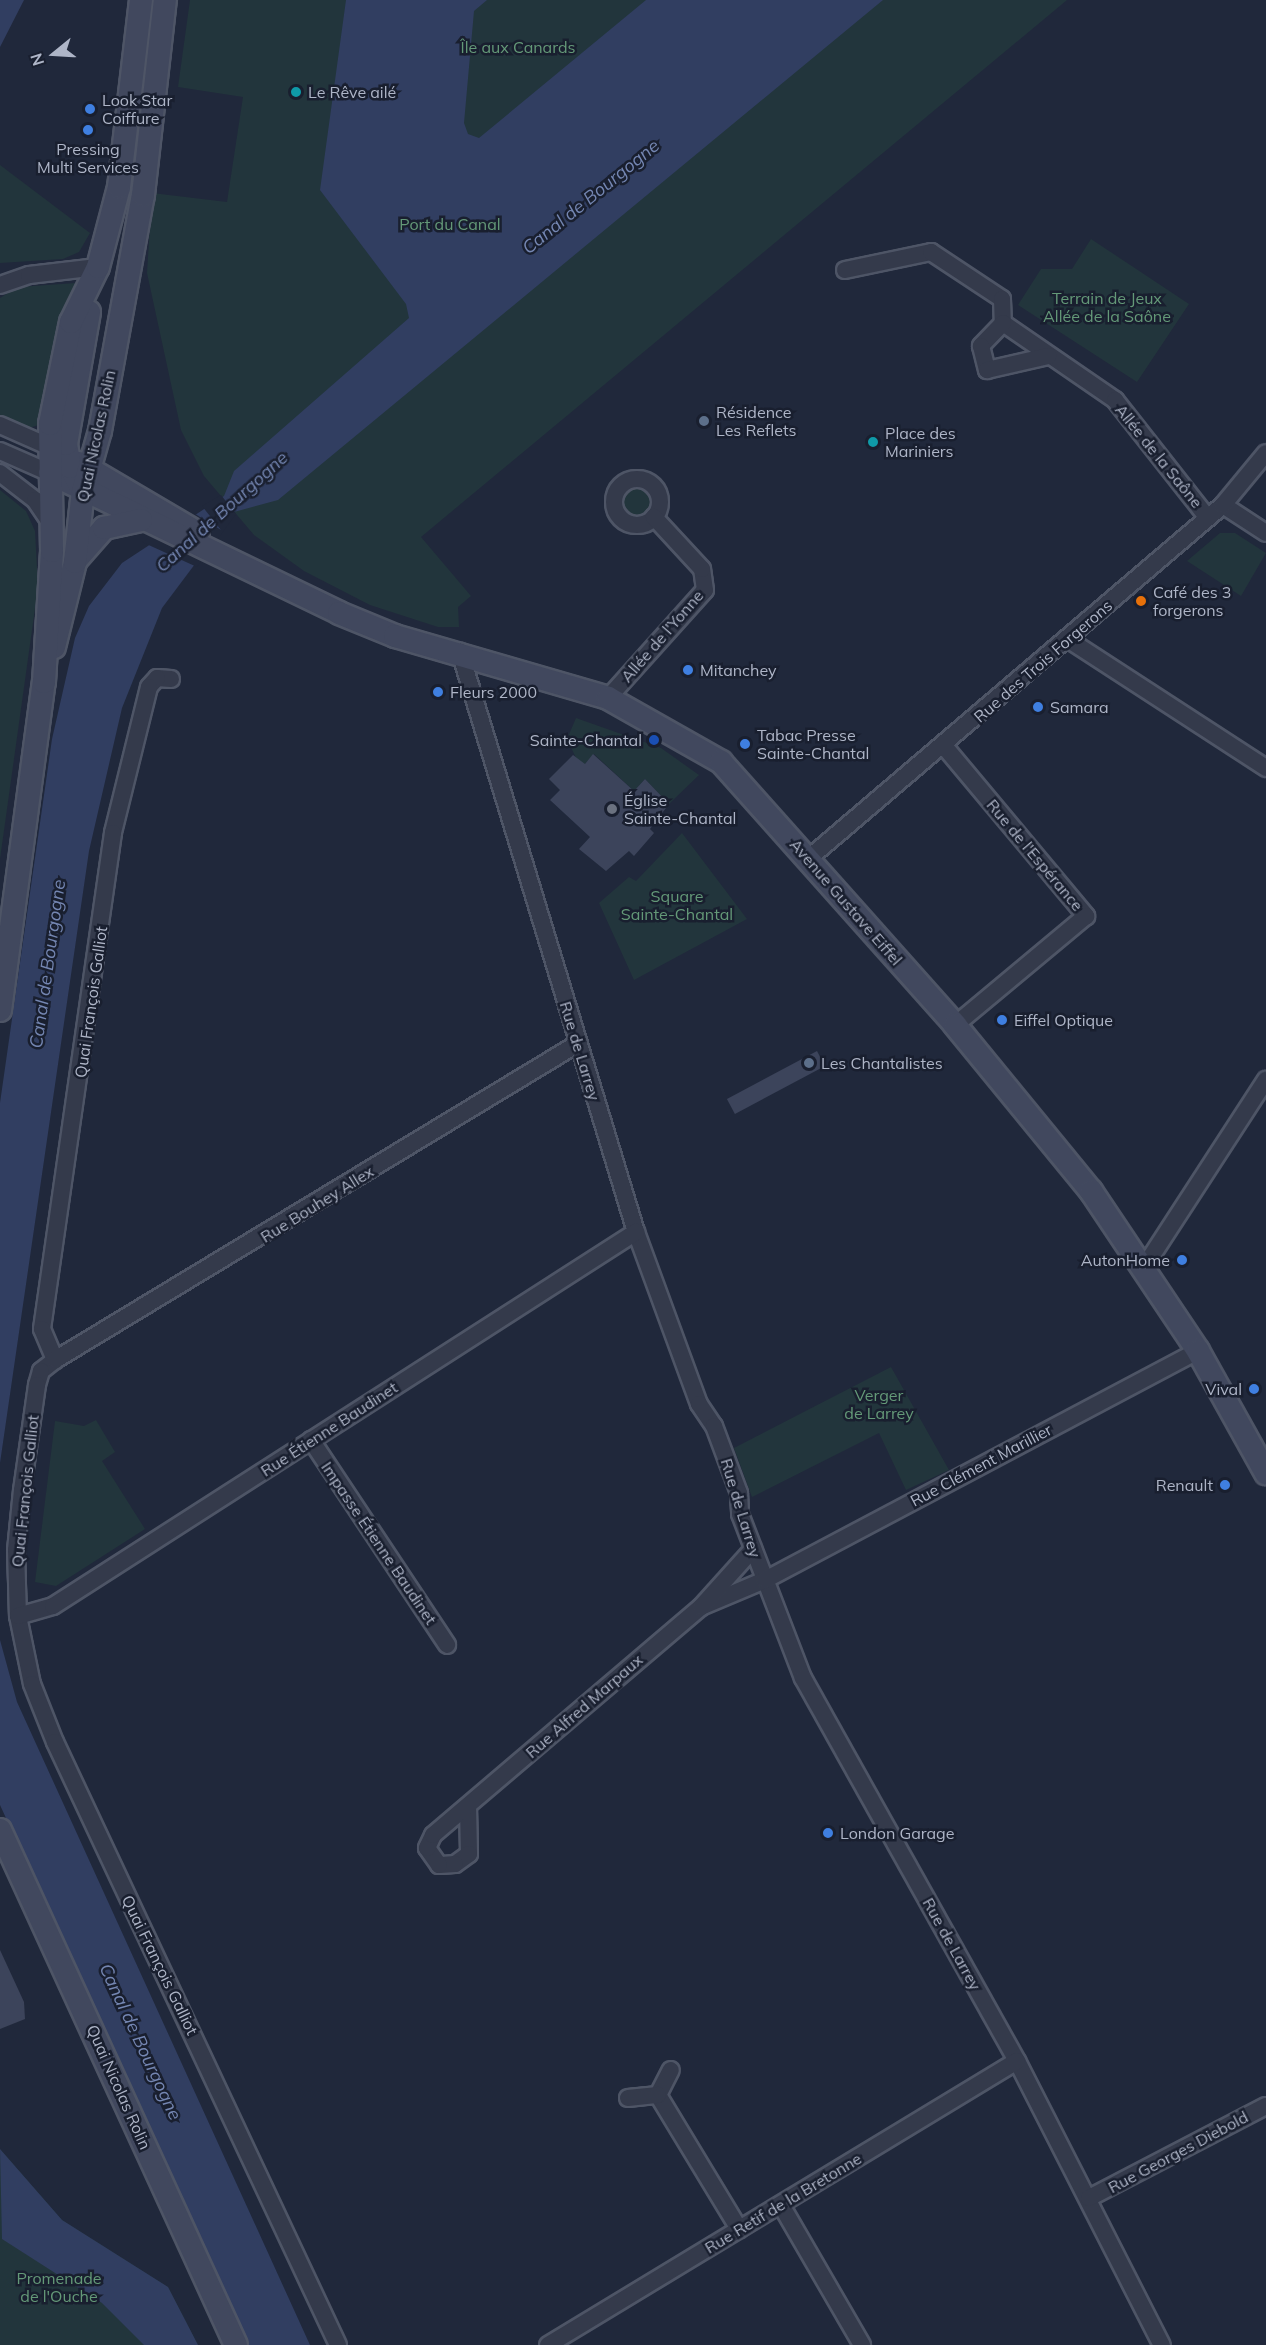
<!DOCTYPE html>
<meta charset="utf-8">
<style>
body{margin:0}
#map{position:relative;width:1266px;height:2345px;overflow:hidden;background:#20283b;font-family:Mulish,sans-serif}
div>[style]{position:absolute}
.green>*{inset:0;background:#22353c}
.round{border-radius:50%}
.water>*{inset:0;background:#313e61}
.pier>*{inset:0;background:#20283b}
.building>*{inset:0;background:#3c445b;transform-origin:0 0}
.roads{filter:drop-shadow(2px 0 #4e5566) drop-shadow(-2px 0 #4e5566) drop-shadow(0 2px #4e5566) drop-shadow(0 -2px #4e5566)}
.street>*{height:16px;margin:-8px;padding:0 8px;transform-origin:8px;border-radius:8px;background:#343a4b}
.street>.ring{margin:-8px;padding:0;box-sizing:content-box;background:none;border:16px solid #343a4b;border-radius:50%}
.secondary>*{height:22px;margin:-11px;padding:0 11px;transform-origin:11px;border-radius:11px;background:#41485e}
.dots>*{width:16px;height:16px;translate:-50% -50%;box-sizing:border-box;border:3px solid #191f2f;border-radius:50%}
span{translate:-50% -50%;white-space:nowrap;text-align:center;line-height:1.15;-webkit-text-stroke:5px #191f2f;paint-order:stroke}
.park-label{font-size:16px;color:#649978}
.poi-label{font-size:16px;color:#aeb5c7}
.left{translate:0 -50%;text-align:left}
.right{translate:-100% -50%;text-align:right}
.street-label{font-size:16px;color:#aeb5c7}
.water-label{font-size:18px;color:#7486b2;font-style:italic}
.north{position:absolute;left:24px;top:24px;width:60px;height:60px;-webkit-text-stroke:4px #191f2f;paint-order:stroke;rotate:252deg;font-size:16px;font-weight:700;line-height:24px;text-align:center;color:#aeb5c7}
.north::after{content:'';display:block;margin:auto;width:21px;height:27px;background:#aeb5c7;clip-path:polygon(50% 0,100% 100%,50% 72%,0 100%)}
</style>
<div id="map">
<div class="green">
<div style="clip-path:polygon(190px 0,1067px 0,421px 537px,471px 596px,458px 607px,459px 627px,438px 627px,370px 605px,304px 571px,254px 535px,204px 476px,181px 430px,147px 273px,152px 193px,227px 202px,243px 97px,178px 87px)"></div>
<div style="clip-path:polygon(0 165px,90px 233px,79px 252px,63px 259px,0 263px)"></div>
<div style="clip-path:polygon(1091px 239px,1189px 304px,1137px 382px,1018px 305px,1041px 269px,1072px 269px)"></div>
<div style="clip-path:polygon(76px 283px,42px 424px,29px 428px,0 417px,0 298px,18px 287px)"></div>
<div class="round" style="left:621px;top:486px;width:30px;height:30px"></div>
<div style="clip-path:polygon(0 490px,26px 511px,35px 531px,38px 587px,0 859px)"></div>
<div style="clip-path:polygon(1220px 533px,1235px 533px,1266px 553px,1241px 596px,1187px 561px)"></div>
<div style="clip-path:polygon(576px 718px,661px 748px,699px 775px,669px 804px,645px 779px,634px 791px,594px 754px,584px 765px,577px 760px,567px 739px)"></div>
<div style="clip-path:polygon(682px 833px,747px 919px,634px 980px,599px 903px,629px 877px,636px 881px)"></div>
<div style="clip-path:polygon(891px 1367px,949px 1470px,906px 1490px,879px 1433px,752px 1497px,734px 1448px)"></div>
<div style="clip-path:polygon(96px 1420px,115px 1452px,102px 1461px,145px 1529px,56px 1586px,35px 1582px,55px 1421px,84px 1426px)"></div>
<div style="clip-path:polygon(0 2149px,62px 2220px,168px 2287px,198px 2345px,0 2345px)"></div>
</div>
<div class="water">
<div style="clip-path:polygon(0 0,24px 0,0 47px)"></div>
<div style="clip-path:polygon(346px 0,487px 0,474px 11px,464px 123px,468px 134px,479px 138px,646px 0,883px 0,278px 500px,234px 512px,162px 608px,122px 708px,89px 851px,0 1463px,0 1103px,52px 739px,75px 638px,89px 606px,122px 563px,224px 496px,234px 471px,409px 318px,406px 304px,320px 190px)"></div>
<div style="clip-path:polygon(0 1640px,17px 1702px,310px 2345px,247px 2345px,0 1805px)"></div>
<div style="clip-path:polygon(0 2149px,62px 2220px,168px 2287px,198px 2345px,144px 2345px,102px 2303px,2px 2239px)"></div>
</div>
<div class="pier">
<div style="clip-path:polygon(221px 495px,236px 514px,197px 567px,142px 542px,192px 512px,221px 530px,202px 506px)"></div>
</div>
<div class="building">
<div style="clip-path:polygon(593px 754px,634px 791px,645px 779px,669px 804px,650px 829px,654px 833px,634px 856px,629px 851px,606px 871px,579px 849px,590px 837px,550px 800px,560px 790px,549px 779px,573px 755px,585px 764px)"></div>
<div style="left:817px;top:1051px;width:17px;height:102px;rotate:62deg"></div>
<div style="clip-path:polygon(0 1950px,24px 2002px,25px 2019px,0 2029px)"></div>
</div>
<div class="roads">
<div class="street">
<div style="left:845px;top:270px;width:88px;rotate:-11.8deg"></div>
<div style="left:931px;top:252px;width:85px;rotate:33.5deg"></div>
<div style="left:1002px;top:299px;width:24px;rotate:88deg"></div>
<div style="left:0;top:285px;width:31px;rotate:-19deg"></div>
<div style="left:29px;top:275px;width:69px;rotate:-6.6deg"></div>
<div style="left:1003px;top:323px;width:136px;rotate:34.5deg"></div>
<div style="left:1115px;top:400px;width:150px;rotate:51.8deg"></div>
<div style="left:1003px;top:323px;width:32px;rotate:134deg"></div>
<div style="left:981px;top:346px;width:25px;rotate:76deg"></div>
<div style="left:987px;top:370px;width:63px;rotate:-12.9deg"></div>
<div style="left:0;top:425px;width:55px;rotate:23.7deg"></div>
<div style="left:0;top:451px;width:55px;rotate:23.7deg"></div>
<div style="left:0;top:473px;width:44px;rotate:37.6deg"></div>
<div style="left:35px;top:500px;width:27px;rotate:56deg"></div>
<div class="ring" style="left:614px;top:479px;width:30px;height:30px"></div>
<div style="left:1223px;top:505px;width:51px;rotate:33.1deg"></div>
<div style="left:1069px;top:640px;width:235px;rotate:33deg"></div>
<div style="left:460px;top:652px;width:606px;rotate:73.12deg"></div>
<div style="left:636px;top:1232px;width:183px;rotate:69.9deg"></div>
<div style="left:699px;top:1404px;width:27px;rotate:56deg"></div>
<div style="left:714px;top:1426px;width:72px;rotate:69.5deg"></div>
<div style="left:739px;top:1493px;width:21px;rotate:87deg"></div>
<div style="left:740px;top:1514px;width:176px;rotate:69deg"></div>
<div style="left:803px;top:1678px;width:439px;rotate:60.8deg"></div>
<div style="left:1017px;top:2061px;width:319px;rotate:63deg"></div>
<div style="left:171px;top:679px;width:14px;rotate:-176deg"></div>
<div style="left:157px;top:678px;width:12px;rotate:132deg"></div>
<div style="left:149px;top:687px;width:150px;rotate:103.9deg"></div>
<div style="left:113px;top:833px;width:501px;rotate:98.15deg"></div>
<div style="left:42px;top:1329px;width:34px;rotate:67deg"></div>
<div style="left:55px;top:1360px;width:18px;rotate:142deg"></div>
<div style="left:41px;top:1371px;width:15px;rotate:106deg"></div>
<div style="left:37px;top:1385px;width:106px;rotate:98.1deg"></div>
<div style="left:22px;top:1490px;width:60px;rotate:95.7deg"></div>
<div style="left:16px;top:1550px;width:66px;rotate:88.3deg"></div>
<div style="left:18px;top:1616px;width:69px;rotate:78.4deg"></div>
<div style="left:32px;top:1684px;width:62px;rotate:68.4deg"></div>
<div style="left:55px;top:1742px;width:666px;rotate:64.86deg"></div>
<div style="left:608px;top:698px;width:145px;rotate:-48.1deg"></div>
<div style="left:705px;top:590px;width:21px;rotate:-98deg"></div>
<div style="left:702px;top:569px;width:71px;rotate:-132.7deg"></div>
<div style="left:944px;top:746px;width:222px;rotate:50.1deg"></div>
<div style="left:1086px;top:916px;width:170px;rotate:140.2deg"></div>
<div style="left:808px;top:859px;width:545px;rotate:-40.46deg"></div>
<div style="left:1223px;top:505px;width:67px;rotate:-50.4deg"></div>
<div style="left:1145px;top:1266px;width:222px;rotate:-57deg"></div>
<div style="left:55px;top:1360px;width:610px;rotate:-31.19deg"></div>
<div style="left:311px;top:1440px;width:246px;rotate:56.4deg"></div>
<div style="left:701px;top:1607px;width:69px;rotate:-22.9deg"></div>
<div style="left:765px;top:1580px;width:490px;rotate:-27.9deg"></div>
<div style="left:18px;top:1616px;width:36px;rotate:-16deg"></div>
<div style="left:53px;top:1606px;width:693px;rotate:-32.68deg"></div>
<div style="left:468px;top:1806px;width:48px;rotate:88.8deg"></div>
<div style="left:469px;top:1854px;width:17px;rotate:144deg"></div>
<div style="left:455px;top:1864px;width:16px;rotate:176deg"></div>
<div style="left:439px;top:1865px;width:21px;rotate:-125deg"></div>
<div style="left:427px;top:1848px;width:14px;rotate:-65deg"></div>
<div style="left:433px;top:1835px;width:352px;rotate:-40.4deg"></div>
<div style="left:701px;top:1607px;width:78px;rotate:-48.1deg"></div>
<div style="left:658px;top:2095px;width:157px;rotate:58.8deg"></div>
<div style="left:658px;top:2095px;width:28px;rotate:-63deg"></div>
<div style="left:628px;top:2098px;width:30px;rotate:-6deg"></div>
<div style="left:1089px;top:2198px;width:199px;rotate:-27.5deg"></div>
<div style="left:781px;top:2205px;width:162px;rotate:59.9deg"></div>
<div style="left:548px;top:2345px;width:548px;rotate:-31.2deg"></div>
</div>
<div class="secondary">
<div style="left:79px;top:463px;width:138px;rotate:30.5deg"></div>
<div style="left:50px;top:473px;width:321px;rotate:25.8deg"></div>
<div style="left:339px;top:613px;width:61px;rotate:22.3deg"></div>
<div style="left:395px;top:636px;width:222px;rotate:16.2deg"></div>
<div style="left:608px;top:698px;width:130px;rotate:29.5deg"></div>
<div style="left:721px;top:762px;width:352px;rotate:48.3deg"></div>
<div style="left:955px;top:1025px;width:215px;rotate:50.7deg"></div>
<div style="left:1091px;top:1191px;width:192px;rotate:56.2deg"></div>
<div style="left:1198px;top:1351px;width:140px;rotate:60.9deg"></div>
<div style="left:83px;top:491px;width:27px;rotate:-118deg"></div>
<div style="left:70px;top:467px;width:23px;rotate:-100deg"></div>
<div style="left:66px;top:444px;width:134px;rotate:-80.1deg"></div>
<div style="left:76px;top:560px;width:43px;rotate:-48.8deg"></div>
<div style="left:104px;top:528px;width:38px;rotate:-12deg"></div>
<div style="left:54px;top:647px;width:88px;rotate:-76.1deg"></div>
<div style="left:75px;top:562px;width:71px;rotate:-83.6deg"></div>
<div style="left:83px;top:491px;width:62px;rotate:-74.2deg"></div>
<div style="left:100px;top:431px;width:240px;rotate:-79.7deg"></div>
<div style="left:143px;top:195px;width:196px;rotate:-83.6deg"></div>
<div style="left:0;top:1010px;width:331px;rotate:-82.4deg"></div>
<div style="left:44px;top:682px;width:131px;rotate:-86.5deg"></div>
<div style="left:52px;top:551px;width:127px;rotate:-90.9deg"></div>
<div style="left:50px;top:424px;width:104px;rotate:-78.4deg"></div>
<div style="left:71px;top:322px;width:61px;rotate:-63.9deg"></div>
<div style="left:98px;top:267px;width:83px;rotate:-75.3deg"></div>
<div style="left:119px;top:187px;width:188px;rotate:-83.3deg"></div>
<div style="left:0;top:1830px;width:566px;rotate:65.38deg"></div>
</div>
</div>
<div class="dots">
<div style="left:296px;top:92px;background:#0f9aa8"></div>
<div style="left:90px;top:109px;background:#3f7fe0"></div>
<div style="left:88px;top:130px;background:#3f7fe0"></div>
<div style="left:704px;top:421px;background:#5c6f8a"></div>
<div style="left:873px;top:442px;background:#0f9aa8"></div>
<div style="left:1141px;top:601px;background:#e8710a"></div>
<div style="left:688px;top:670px;background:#3f7fe0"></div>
<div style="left:438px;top:692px;background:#3f7fe0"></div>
<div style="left:1038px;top:707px;background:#3f7fe0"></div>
<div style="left:654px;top:740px;background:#1a4fb4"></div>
<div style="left:745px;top:744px;background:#3f7fe0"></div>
<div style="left:612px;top:809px;background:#6b7280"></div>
<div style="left:1002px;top:1020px;background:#3f7fe0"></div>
<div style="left:809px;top:1063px;background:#5c6f8a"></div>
<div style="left:1182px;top:1260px;background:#3f7fe0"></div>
<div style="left:1254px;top:1389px;background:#3f7fe0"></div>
<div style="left:1225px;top:1485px;background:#3f7fe0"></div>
<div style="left:828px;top:1833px;background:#3f7fe0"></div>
</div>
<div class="park-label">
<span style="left:518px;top:47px">Île aux Canards</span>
<span style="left:450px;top:224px">Port du Canal</span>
<span style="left:1107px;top:307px">Terrain de Jeux<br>Allée de la Saône</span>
<span style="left:677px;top:905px">Square<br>Sainte-Chantal</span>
<span style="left:879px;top:1404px">Verger<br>de Larrey</span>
<span style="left:59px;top:2287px">Promenade<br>de l'Ouche</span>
</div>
<div class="poi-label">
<span class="left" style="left:308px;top:92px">Le Rêve ailé</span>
<span class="left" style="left:102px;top:109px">Look Star<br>Coiffure</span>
<span style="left:88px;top:158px">Pressing<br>Multi Services</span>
<span class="left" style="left:716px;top:421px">Résidence<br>Les Reflets</span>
<span class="left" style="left:885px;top:442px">Place des<br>Mariniers</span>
<span class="left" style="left:1153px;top:601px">Café des 3<br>forgerons</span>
<span class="left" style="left:700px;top:670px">Mitanchey</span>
<span class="left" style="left:450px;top:692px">Fleurs 2000</span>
<span class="left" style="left:1050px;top:707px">Samara</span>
<span class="left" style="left:757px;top:744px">Tabac Presse<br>Sainte-Chantal</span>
<span class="right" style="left:642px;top:740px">Sainte-Chantal</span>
<span class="left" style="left:624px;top:809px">Église<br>Sainte-Chantal</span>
<span class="left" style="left:1014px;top:1020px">Eiffel Optique</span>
<span class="left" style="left:821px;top:1063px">Les Chantalistes</span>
<span class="right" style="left:1170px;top:1260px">AutonHome</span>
<span class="right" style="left:1242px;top:1389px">Vival</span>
<span class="right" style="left:1213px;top:1485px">Renault</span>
<span class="left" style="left:840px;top:1833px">London Garage</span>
</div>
<div class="street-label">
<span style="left:96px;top:436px;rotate:-78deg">Quai Nicolas Rolin</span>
<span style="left:1159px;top:456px;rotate:51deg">Allée de la Saône</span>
<span style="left:662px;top:636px;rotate:-49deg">Allée de l'Yonne</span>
<span style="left:1043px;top:661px;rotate:-41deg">Rue des Trois Forgerons</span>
<span style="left:1035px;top:855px;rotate:50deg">Rue de l'Espérance</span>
<span style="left:846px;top:902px;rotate:49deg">Avenue Gustave Eiffel</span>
<span style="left:91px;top:1002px;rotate:-82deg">Quai François Galliot</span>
<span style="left:580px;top:1051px;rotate:73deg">Rue de Larrey</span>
<span style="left:317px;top:1204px;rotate:-32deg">Rue Bouhey Allex</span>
<span style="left:329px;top:1429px;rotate:-33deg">Rue Étienne Baudinet</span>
<span style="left:981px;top:1465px;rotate:-28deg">Rue Clément Marillier</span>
<span style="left:25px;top:1491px;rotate:-84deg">Quai François Galliot</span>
<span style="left:741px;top:1508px;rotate:73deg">Rue de Larrey</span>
<span style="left:379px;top:1543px;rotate:56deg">Impasse Étienne Baudinet</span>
<span style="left:584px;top:1706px;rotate:-41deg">Rue Alfred Marpaux</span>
<span style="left:952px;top:1944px;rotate:61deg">Rue de Larrey</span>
<span style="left:160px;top:1965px;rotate:64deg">Quai François Galliot</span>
<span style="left:119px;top:2087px;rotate:66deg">Quai Nicolas Rolin</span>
<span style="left:1178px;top:2152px;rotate:-28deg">Rue Georges Diebold</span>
<span style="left:783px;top:2203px;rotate:-31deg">Rue Retif de la Bretonne</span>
</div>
<div class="water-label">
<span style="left:591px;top:197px;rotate:-39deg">Canal de Bourgogne</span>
<span style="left:222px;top:512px;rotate:-42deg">Canal de Bourgogne</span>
<span style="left:48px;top:964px;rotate:-82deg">Canal de Bourgogne</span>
<span style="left:140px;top:2042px;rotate:65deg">Canal de Bourgogne</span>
</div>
<div class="north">N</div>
</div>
